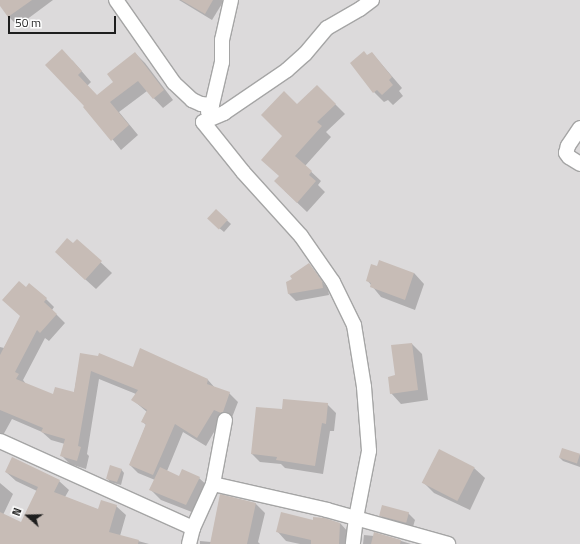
<!DOCTYPE html>
<style>
body{margin:0}
#map{position:relative;width:580px;height:544px;overflow:hidden;background:#efeae3;font-family:"Titillium Web",sans-serif}
div>[style]{position:absolute}
.residential>*{inset:0;background:#dcdadb;transform-origin:0 0}
.shadow>*{inset:0;background:#0003}
.building>*{inset:0;background:#c7bcb6;transform-origin:0 0}
.roads{filter:drop-shadow(1px 0 #a5a5a5) drop-shadow(-1px 0 #a5a5a5) drop-shadow(0 1px #a5a5a5) drop-shadow(0 -1px #a5a5a5)}
.street>*{height:14px;margin:-7px;padding:0 7px;transform-origin:7px;border-radius:7px;background:#fff}
span{translate:-50% -50%;white-space:nowrap;text-align:center;line-height:1.15;-webkit-text-stroke:4px #fff;paint-order:stroke}
.north{position:absolute;left:8px;top:496px;width:40px;height:40px;-webkit-text-stroke:3px #fff;paint-order:stroke;rotate:290deg;font-size:11px;font-weight:700;line-height:16px;text-align:center;color:#1e1e1e}
.north::after{content:'';display:block;margin:auto;width:14px;height:18px;background:#1e1e1e;clip-path:polygon(50% 0,100% 100%,50% 72%,0 100%)}
.scale{position:absolute;left:8px;top:16px;width:108px;height:18px;box-sizing:border-box;border:2px solid #1e1e1e;border-top:0;padding-left:5px;font-size:12px;line-height:14px;white-space:nowrap;color:#1e1e1e;-webkit-text-stroke:3px #fff;paint-order:stroke}
</style>
<div id="map">
<div class="residential">
<div style="left:0;top:0;width:580px;height:544px"></div>
</div>
<div class="shadow">
<div style="clip-path:polygon(0 0,53px 0,18px 26px,8px 16px,0 4px)"></div>
<div style="clip-path:polygon(179px 0,222px 0,223px 2px,212px 20px)"></div>
<div style="clip-path:polygon(135px 53px,145px 63px,173px 100px,163px 108px,147px 91px,119px 112px,138px 135px,121px 150px,86px 106px,72px 60px,91px 82px,87px 86px,97px 96px,114px 82px)"></div>
<div style="clip-path:polygon(372px 53px,402px 88px,399px 91px,403px 96px,393px 105px,388px 100px,384px 102px,374px 92px,368px 56px)"></div>
<div style="clip-path:polygon(317px 86px,345px 114px,326px 132px,331px 137px,305px 166px,321px 181px,318px 185px,325px 192px,307px 212px,285px 191px,280px 176px,283px 136px,297px 106px)"></div>
<div style="clip-path:polygon(216px 210px,231px 224px,224px 232px,212px 222px)"></div>
<div style="clip-path:polygon(77px 240px,112px 273px,96px 289px,66px 262px,73px 244px)"></div>
<div style="clip-path:polygon(309px 264px,328px 289px,329px 295px,296px 301px,289px 294px,294px 279px)"></div>
<div style="clip-path:polygon(414px 273px,424px 284px,415px 310px,381px 297px,367px 280px)"></div>
<div style="clip-path:polygon(26px 288px,46px 299px,54px 307px,52px 310px,65px 323px,49px 341px,45px 338px,23px 380px,26px 384px,53px 395px,74px 393px,81px 354px,133px 368px,208px 380px,216px 389px,229px 393px,238px 402px,231px 420px,222px 418px,206px 446px,183px 432px,167px 471px,179px 478px,199px 478px,210px 488px,197px 514px,161px 500px,151px 490px,155px 480px,138px 473px,130px 465px,146px 425px,142px 421px,147px 412px,133px 400px,136px 394px,99px 379px,87px 454px,89px 456px,86px 469px,70px 464px,62px 456px,65px 444px,51px 440px,42px 432px,12px 419px,2px 437px,0 435px,0 347px,4px 348px,21px 316px)"></div>
<div style="clip-path:polygon(412px 344px,422px 354px,428px 400px,401px 404px,391px 393px,396px 376px)"></div>
<div style="clip-path:polygon(327px 404px,336px 413px,334px 431px,330px 431px,323px 474px,285px 468px,281px 464px,260px 462px,252px 454px,283px 410px)"></div>
<div style="clip-path:polygon(563px 449px,580px 455px,580px 467px,563px 461px,560px 458px)"></div>
<div style="clip-path:polygon(474px 468px,485px 478px,470px 510px,434px 493px,424px 483px)"></div>
<div style="clip-path:polygon(121px 469px,124px 473px,121px 485px,110px 482px,107px 478px)"></div>
<div style="clip-path:polygon(6px 472px,59px 481px,69px 490px,65px 497px,99px 510px,116px 506px,126px 515px,120px 536px,149px 544px,0 544px,0 483px,13px 494px,3px 515px,22px 524px,37px 491px,16px 481px)"></div>
<div style="clip-path:polygon(255px 503px,265px 513px,258px 542px,260px 544px,200px 544px,200px 541px,211px 542px)"></div>
<div style="clip-path:polygon(408px 513px,415px 520px,412px 530px,387px 522px,380px 515px)"></div>
<div style="clip-path:polygon(314px 521px,340px 523px,349px 533px,348px 544px,300px 544px,286px 541px,277px 531px)"></div>
<div style="clip-path:polygon(375px 533px,411px 544px,363px 544px,364px 535px,374px 536px)"></div>
</div>
<div class="building">
<div style="clip-path:polygon(0 0,32px 0,8px 17px,0 6px)"></div>
<div style="clip-path:polygon(181px 0,213px 0,205px 14px)"></div>
<div style="clip-path:polygon(62px 49px,82px 71px,78px 75px,97px 95px,113px 82px,107px 74px,135px 52px,164px 90px,153px 99px,138px 81px,110px 102px,129px 125px,111px 141px,83px 107px,84px 106px,45px 65px)"></div>
<div style="clip-path:polygon(364px 51px,367px 55px,372px 52px,392px 77px,389px 80px,393px 85px,382px 95px,377px 90px,373px 93px,350px 63px)"></div>
<div style="clip-path:polygon(317px 85px,336px 104px,317px 122px,322px 126px,295px 156px,312px 171px,309px 175px,316px 181px,297px 203px,274px 181px,279px 176px,261px 160px,282px 136px,261px 115px,284px 91px,297px 104px)"></div>
<div style="left:216px;top:209px;width:16px;height:13px;rotate:43deg"></div>
<div style="clip-path:polygon(67px 238px,73px 243px,77px 239px,102px 261px,85px 280px,55px 252px)"></div>
<div style="clip-path:polygon(379px 260px,414px 273px,405px 300px,370px 287px,371px 283px,366px 281px,371px 264px,377px 266px)"></div>
<div style="clip-path:polygon(309px 263px,322px 281px,323px 288px,288px 294px,286px 282px,292px 279px,290px 276px)"></div>
<div style="clip-path:polygon(19px 281px,26px 287px,29px 283px,47px 298px,44px 302px,57px 314px,40px 333px,37px 330px,15px 372px,19px 374px,16px 379px,53px 394px,55px 387px,74px 392px,80px 353px,98px 356px,99px 353px,133px 367px,140px 348px,208px 379px,207px 384px,230px 392px,223px 412px,221px 413px,214px 410px,197px 438px,175px 424px,153px 475px,129px 465px,146px 424px,141px 422px,147px 410px,131px 400px,138px 390px,91px 371px,78px 446px,81px 447px,77px 461px,60px 456px,65px 439px,41px 432px,43px 428px,0 410px,0 355px,20px 316px,2px 300px)"></div>
<div style="clip-path:polygon(412px 343px,418px 390px,390px 394px,388px 377px,395px 375px,391px 345px)"></div>
<div style="clip-path:polygon(283px 399px,328px 403px,326px 424px,322px 423px,315px 466px,276px 460px,277px 457px,251px 454px,256px 407px,282px 409px)"></div>
<div style="left:562px;top:448px;width:19px;height:10px;rotate:18deg"></div>
<div style="left:439px;top:449px;width:40px;height:38px;rotate:27deg"></div>
<div style="clip-path:polygon(12px 457px,60px 480px,54px 492px,98px 509px,101px 500px,117px 505px,109px 532px,139px 540px,138px 544px,0 544px,0 512px,21px 522px,38px 487px,5px 472px)"></div>
<div style="clip-path:polygon(110px 465px,122px 469px,117px 482px,106px 479px)"></div>
<div style="clip-path:polygon(160px 467px,179px 476px,182px 469px,200px 477px,186px 505px,149px 490px)"></div>
<div style="clip-path:polygon(220px 494px,256px 503px,247px 544px,210px 544px)"></div>
<div style="left:382px;top:505px;width:28px;height:11px;rotate:15deg"></div>
<div style="clip-path:polygon(281px 512px,313px 520px,313px 517px,325px 518px,340px 523px,339px 544px,311px 544px,311px 540px,276px 532px)"></div>
<div style="clip-path:polygon(374px 532px,401px 540px,400px 544px,371px 544px)"></div>
</div>
<div class="roads">
<div class="street">
<div style="left:116px;top:0;width:101px;rotate:55.1deg"></div>
<div style="left:174px;top:83px;width:25px;rotate:43deg"></div>
<div style="left:192px;top:100px;width:10px;rotate:24deg"></div>
<div style="left:201px;top:104px;width:11px;rotate:5deg"></div>
<div style="left:208px;top:112px;width:8px;rotate:-60deg"></div>
<div style="left:212px;top:105px;width:44px;rotate:-76.9deg"></div>
<div style="left:222px;top:62px;width:22px;rotate:-90deg"></div>
<div style="left:222px;top:40px;width:41px;rotate:-77.3deg"></div>
<div style="left:203px;top:122px;width:64px;rotate:51.3deg"></div>
<div style="left:243px;top:172px;width:86px;rotate:47.8deg"></div>
<div style="left:301px;top:236px;width:56px;rotate:55.2deg"></div>
<div style="left:333px;top:282px;width:48px;rotate:64deg"></div>
<div style="left:354px;top:325px;width:63px;rotate:80.8deg"></div>
<div style="left:364px;top:387px;width:64px;rotate:85.5deg"></div>
<div style="left:369px;top:451px;width:68px;rotate:101deg"></div>
<div style="left:356px;top:518px;width:26px;rotate:97deg"></div>
<div style="left:203px;top:122px;width:23px;rotate:-23deg"></div>
<div style="left:224px;top:113px;width:76px;rotate:-34.3deg"></div>
<div style="left:287px;top:70px;width:24px;rotate:-42deg"></div>
<div style="left:305px;top:54px;width:34px;rotate:-50deg"></div>
<div style="left:327px;top:28px;width:38px;rotate:-30deg"></div>
<div style="left:360px;top:9px;width:15px;rotate:-37deg"></div>
<div style="left:580px;top:128px;width:22px;rotate:124deg"></div>
<div style="left:568px;top:146px;width:7px;rotate:106deg"></div>
<div style="left:566px;top:153px;width:5px;rotate:53deg"></div>
<div style="left:569px;top:157px;width:13px;rotate:32deg"></div>
<div style="left:0;top:441px;width:212px;rotate:24.3deg"></div>
<div style="left:193px;top:528px;width:48px;rotate:-65.6deg"></div>
<div style="left:213px;top:484px;width:65px;rotate:-79.4deg"></div>
<div style="left:213px;top:484px;width:117px;rotate:12.8deg"></div>
<div style="left:327px;top:510px;width:126px;rotate:15.7deg"></div>
<div style="left:189px;top:544px;width:16px;rotate:-76deg"></div>
</div>
</div>
<div class="north">N</div>
<div class="scale">50 m</div>
</div>
